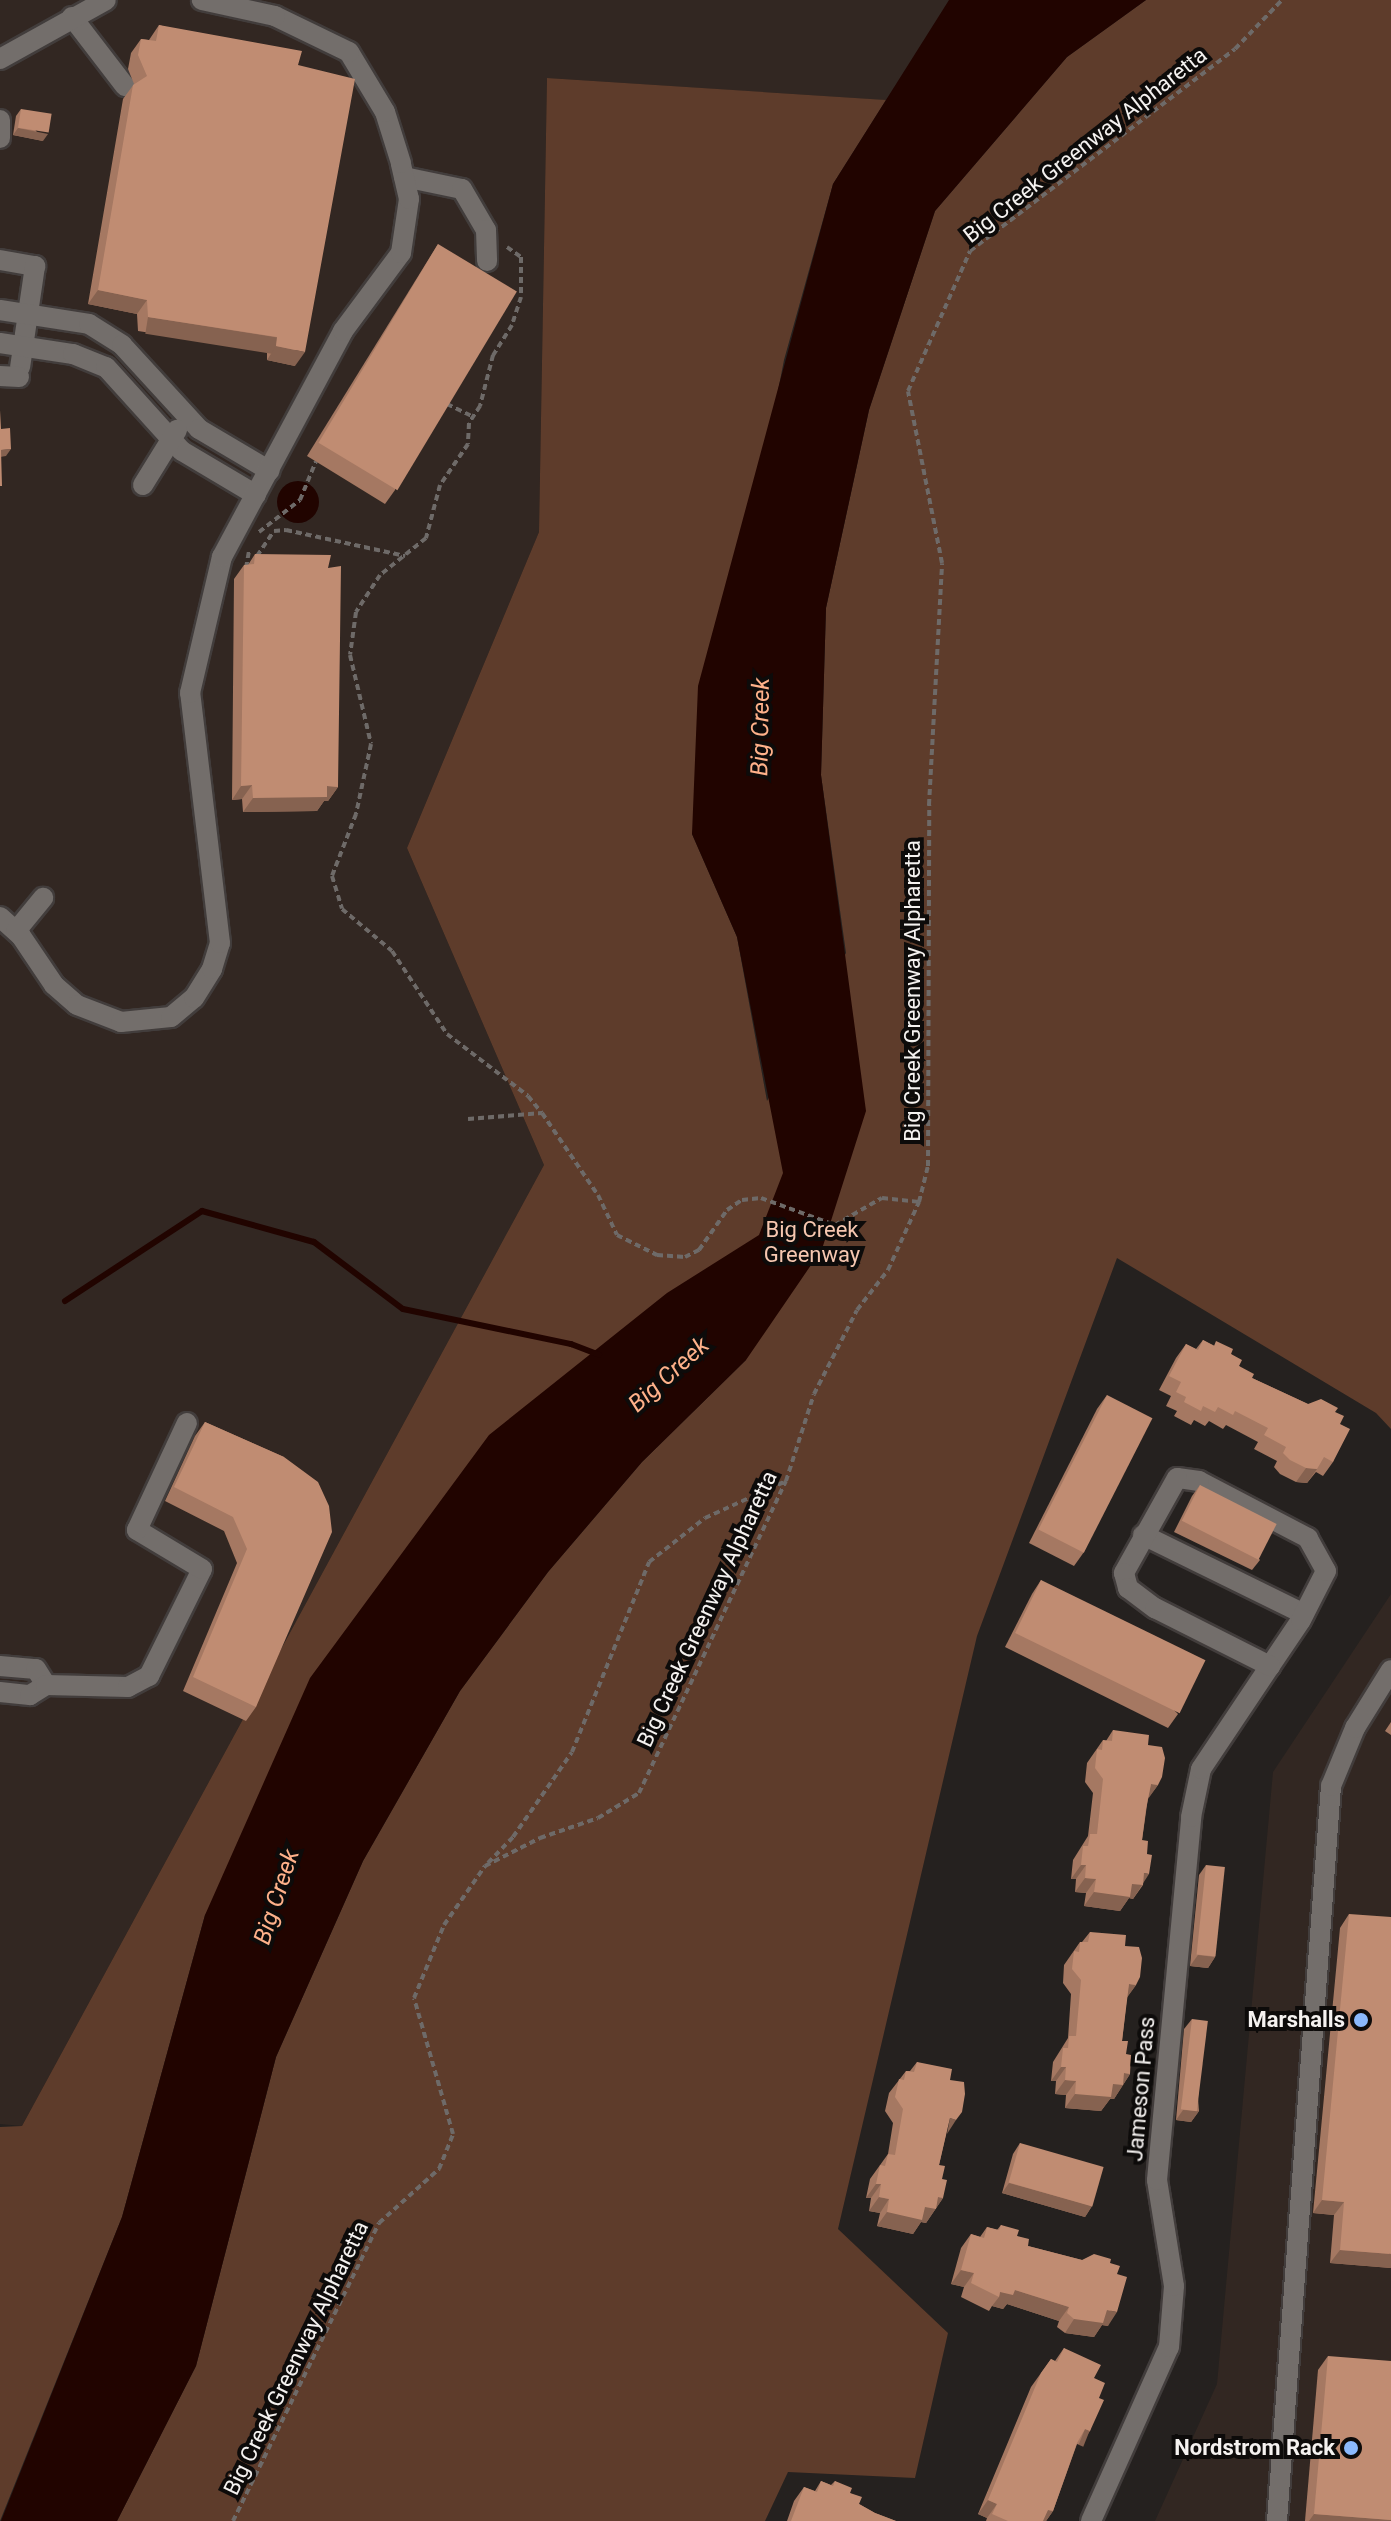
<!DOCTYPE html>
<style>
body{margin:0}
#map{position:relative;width:1391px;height:2521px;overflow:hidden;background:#25211f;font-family:Roboto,sans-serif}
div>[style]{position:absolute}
.built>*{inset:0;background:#322722}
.green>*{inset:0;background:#5e3c2b}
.water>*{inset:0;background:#210400}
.round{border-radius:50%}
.stream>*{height:6px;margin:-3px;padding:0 3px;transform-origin:3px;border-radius:3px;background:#210400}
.path>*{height:4px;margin-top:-2px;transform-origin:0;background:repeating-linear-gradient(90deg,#6e6a68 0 6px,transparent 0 10px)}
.roads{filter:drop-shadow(2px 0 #423d3c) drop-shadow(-2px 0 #423d3c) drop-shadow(0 2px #423d3c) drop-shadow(0 -2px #423d3c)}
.minor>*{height:20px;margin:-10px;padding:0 10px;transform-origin:10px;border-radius:10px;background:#736e6b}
.wall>*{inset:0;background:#a57862}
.shaded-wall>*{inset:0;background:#866250;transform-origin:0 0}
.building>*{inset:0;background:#c08c72;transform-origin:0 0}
.dots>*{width:22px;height:22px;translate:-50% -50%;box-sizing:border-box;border:4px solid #0d0b0a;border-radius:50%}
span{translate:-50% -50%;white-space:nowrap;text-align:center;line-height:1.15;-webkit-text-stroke:8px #0d0b0a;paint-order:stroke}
.street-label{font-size:22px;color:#f5f2f0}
.park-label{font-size:22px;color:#f6c7b0}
.poi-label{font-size:22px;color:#f5f2f0;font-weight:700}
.right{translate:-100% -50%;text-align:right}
.water-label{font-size:24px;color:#feb18a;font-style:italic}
</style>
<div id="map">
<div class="built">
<div style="clip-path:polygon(0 0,989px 0,898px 101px,547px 78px,539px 532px,407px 848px,544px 1165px,22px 2126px,0 2124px)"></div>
<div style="clip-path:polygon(1391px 1594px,1391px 2521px,1155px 2521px,1217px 2384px,1273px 1772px)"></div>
</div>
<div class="green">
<div style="clip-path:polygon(1146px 0,1391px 0,1391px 1429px,1376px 1413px,1117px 1258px,977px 1636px,838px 2229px,948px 2333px,915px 2478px,788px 2472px,765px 2521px,117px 2521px,196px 2366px,276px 2057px,363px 1861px,460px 1691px,548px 1572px,642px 1462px,746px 1360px,643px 1313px,205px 1915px,122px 2217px,0 2521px,0 2127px,22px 2126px,544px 1165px,407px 848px,539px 532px,547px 78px,886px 100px,833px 184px,784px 360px,692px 834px,737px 937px,767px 1101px,846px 953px,821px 775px,826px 608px,869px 410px,935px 211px,1067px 57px)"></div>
</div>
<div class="water">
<div style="clip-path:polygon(949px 0,1146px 0,1067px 57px,935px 211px,869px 410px,826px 608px,821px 775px,866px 1111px,822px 1249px,746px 1360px,642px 1462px,548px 1572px,460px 1691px,363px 1861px,276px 2057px,196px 2366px,117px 2521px,1px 2521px,122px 2217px,205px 1915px,310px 1678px,489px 1435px,667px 1293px,759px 1235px,783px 1173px,737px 937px,692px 834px,698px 686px,833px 184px)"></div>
<div class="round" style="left:277px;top:481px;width:42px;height:42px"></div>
</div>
<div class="stream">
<div style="left:65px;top:1301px;width:164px;rotate:-33.3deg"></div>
<div style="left:202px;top:1211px;width:116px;rotate:15.5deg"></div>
<div style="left:314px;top:1242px;width:111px;rotate:37deg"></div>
<div style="left:403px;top:1309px;width:172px;rotate:11.8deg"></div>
<div style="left:571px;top:1344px;width:30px;rotate:21deg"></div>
</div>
<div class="path">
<div style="left:507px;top:247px;width:17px;rotate:36deg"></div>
<div style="left:521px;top:257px;width:40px;rotate:90deg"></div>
<div style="left:521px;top:297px;width:29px;rotate:108deg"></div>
<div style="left:512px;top:325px;width:36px;rotate:122deg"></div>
<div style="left:493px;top:355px;width:53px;rotate:104.3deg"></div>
<div style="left:480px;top:406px;width:20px;rotate:123deg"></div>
<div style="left:469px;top:423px;width:21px;rotate:93deg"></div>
<div style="left:468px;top:444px;width:50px;rotate:124.3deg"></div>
<div style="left:440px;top:485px;width:55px;rotate:104.8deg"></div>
<div style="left:426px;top:538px;width:59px;rotate:141.2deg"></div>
<div style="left:380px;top:575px;width:44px;rotate:123deg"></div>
<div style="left:356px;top:612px;width:43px;rotate:97.9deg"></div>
<div style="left:350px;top:655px;width:91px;rotate:76.7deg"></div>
<div style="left:371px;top:744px;width:72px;rotate:102.1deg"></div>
<div style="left:356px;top:814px;width:66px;rotate:111.2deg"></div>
<div style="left:332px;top:876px;width:34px;rotate:73deg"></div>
<div style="left:342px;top:909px;width:65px;rotate:40deg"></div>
<div style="left:392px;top:951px;width:100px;rotate:56.5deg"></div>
<div style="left:447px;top:1034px;width:102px;rotate:37.4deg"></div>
<div style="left:528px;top:1096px;width:22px;rotate:51deg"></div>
<div style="left:447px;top:404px;width:28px;rotate:26deg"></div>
<div style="left:259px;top:532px;width:52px;rotate:-38deg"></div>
<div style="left:300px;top:500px;width:42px;rotate:-67.7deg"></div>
<div style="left:257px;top:556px;width:30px;rotate:-56deg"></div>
<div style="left:274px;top:531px;width:12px;rotate:-5deg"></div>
<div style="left:286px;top:530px;width:122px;rotate:12.3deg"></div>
<div style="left:246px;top:568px;width:17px;rotate:-80deg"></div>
<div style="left:468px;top:1119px;width:74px;rotate:-4.6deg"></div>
<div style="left:542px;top:1113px;width:99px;rotate:55.7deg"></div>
<div style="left:598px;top:1195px;width:44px;rotate:64.6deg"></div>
<div style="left:617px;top:1235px;width:45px;rotate:26.6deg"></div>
<div style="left:657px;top:1255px;width:28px;rotate:4deg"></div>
<div style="left:685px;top:1257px;width:16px;rotate:-27deg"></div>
<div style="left:699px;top:1250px;width:49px;rotate:-55deg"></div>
<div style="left:727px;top:1210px;width:18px;rotate:-34deg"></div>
<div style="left:742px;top:1200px;width:19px;rotate:-6deg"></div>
<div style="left:761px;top:1198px;width:79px;rotate:20deg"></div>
<div style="left:835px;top:1225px;width:54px;rotate:-29.9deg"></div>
<div style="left:882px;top:1198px;width:37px;rotate:6deg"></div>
<div style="left:488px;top:1863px;width:36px;rotate:-46deg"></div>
<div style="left:513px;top:1837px;width:103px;rotate:-55.2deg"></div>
<div style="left:572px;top:1752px;width:205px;rotate:-67.9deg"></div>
<div style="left:649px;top:1562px;width:71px;rotate:-38.2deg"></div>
<div style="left:705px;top:1518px;width:87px;rotate:-24.5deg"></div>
<div style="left:233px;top:2521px;width:332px;rotate:-63.9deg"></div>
<div style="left:379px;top:2223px;width:81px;rotate:-42deg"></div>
<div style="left:439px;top:2169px;width:38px;rotate:-68deg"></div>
<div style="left:453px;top:2134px;width:141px;rotate:-106deg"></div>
<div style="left:414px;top:1998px;width:79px;rotate:-67.7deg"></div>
<div style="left:444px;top:1925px;width:72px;rotate:-55.2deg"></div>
<div style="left:485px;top:1866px;width:62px;rotate:-27deg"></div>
<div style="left:540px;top:1838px;width:61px;rotate:-19deg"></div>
<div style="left:598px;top:1818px;width:48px;rotate:-31.4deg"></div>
<div style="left:639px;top:1793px;width:345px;rotate:-64.8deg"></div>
<div style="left:786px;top:1481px;width:91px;rotate:-72.2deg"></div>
<div style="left:814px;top:1394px;width:94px;rotate:-62.9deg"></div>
<div style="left:857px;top:1310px;width:51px;rotate:-52.2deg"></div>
<div style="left:888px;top:1270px;width:75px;rotate:-65.5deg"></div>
<div style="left:919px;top:1202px;width:37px;rotate:-76deg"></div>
<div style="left:928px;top:1166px;width:361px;rotate:-89.8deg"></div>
<div style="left:929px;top:805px;width:242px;rotate:-86.9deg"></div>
<div style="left:942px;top:563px;width:175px;rotate:-101.2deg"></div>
<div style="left:908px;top:391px;width:153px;rotate:-66.1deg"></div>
<div style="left:970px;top:251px;width:333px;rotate:-37.3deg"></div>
<div style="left:1235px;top:49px;width:68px;rotate:-46.2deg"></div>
</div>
<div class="roads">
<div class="minor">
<div style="left:72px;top:17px;width:87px;rotate:52.5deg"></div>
<div style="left:0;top:59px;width:121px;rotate:-29.1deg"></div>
<div style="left:0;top:120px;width:18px;rotate:90deg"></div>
<div style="left:404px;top:177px;width:59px;rotate:11.7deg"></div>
<div style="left:462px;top:189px;width:48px;rotate:59.7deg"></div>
<div style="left:486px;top:230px;width:31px;rotate:88deg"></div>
<div style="left:0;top:260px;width:36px;rotate:10deg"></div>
<div style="left:35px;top:266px;width:102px;rotate:98.4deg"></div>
<div style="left:0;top:310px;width:90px;rotate:8.9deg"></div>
<div style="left:89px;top:324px;width:39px;rotate:32deg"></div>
<div style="left:122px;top:345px;width:114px;rotate:47.5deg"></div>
<div style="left:199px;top:429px;width:82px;rotate:30.6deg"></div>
<div style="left:0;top:343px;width:74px;rotate:8.6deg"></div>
<div style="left:73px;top:354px;width:35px;rotate:22deg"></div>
<div style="left:106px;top:367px;width:113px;rotate:47.9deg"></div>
<div style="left:182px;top:451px;width:86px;rotate:30.7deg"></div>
<div style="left:0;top:376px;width:19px;rotate:3deg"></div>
<div style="left:143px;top:485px;width:65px;rotate:-58.3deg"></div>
<div style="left:0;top:917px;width:28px;rotate:42deg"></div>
<div style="left:21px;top:936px;width:59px;rotate:56deg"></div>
<div style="left:54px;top:985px;width:30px;rotate:41deg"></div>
<div style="left:77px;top:1005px;width:47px;rotate:21.1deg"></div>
<div style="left:121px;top:1022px;width:50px;rotate:-5.7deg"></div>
<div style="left:171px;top:1017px;width:30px;rotate:-40deg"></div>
<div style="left:194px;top:998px;width:34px;rotate:-58deg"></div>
<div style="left:212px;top:969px;width:27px;rotate:-73deg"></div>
<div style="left:220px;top:943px;width:252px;rotate:-96.8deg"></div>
<div style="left:190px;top:693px;width:140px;rotate:-76.8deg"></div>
<div style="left:222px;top:557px;width:256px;rotate:-61.8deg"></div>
<div style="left:343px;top:331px;width:97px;rotate:-53.4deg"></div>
<div style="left:401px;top:253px;width:55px;rotate:-81.6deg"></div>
<div style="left:409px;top:199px;width:37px;rotate:-103deg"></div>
<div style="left:401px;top:163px;width:53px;rotate:-107.4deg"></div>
<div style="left:385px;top:112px;width:70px;rotate:-121deg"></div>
<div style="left:349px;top:52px;width:82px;rotate:-154.1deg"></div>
<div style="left:275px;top:16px;width:75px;rotate:-167.6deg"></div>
<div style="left:16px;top:931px;width:43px;rotate:-50.7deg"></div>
<div style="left:1143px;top:1535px;width:179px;rotate:26.1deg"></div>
<div style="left:0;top:1666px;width:36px;rotate:5deg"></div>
<div style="left:36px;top:1669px;width:19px;rotate:58deg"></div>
<div style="left:0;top:1692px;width:30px;rotate:6deg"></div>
<div style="left:30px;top:1695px;width:19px;rotate:-32deg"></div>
<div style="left:46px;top:1685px;width:82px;rotate:1.4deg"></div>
<div style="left:128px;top:1687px;width:24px;rotate:-28deg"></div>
<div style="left:149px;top:1676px;width:119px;rotate:-63.6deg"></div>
<div style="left:202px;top:1569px;width:76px;rotate:-149deg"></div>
<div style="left:137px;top:1530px;width:118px;rotate:-65deg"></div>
<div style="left:1091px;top:2521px;width:191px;rotate:-65.9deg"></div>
<div style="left:1169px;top:2347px;width:61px;rotate:-85.3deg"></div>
<div style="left:1174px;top:2286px;width:107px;rotate:-99.1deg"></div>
<div style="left:1157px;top:2180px;width:365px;rotate:-84.6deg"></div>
<div style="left:1191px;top:1817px;width:49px;rotate:-78.2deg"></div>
<div style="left:1201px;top:1769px;width:124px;rotate:-56.2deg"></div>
<div style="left:1270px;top:1666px;width:55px;rotate:-56deg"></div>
<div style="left:1301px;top:1620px;width:55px;rotate:-63deg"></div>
<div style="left:1326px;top:1571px;width:38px;rotate:-119deg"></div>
<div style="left:1308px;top:1538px;width:123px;rotate:-152.4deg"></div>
<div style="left:1199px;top:1481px;width:22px;rotate:-172deg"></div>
<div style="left:1177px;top:1478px;width:109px;rotate:119.2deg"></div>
<div style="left:1124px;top:1573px;width:16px;rotate:75deg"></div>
<div style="left:1128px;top:1588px;width:34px;rotate:37deg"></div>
<div style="left:1155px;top:1608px;width:129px;rotate:26.8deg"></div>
<div style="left:1277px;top:2521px;width:737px;rotate:-85.8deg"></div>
<div style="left:1331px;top:1786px;width:63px;rotate:-67.5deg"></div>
<div style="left:1355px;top:1728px;width:68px;rotate:-58.2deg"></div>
</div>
</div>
<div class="wall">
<div style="clip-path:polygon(159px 25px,298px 65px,295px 366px,267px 360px,267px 351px,138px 331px,137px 314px,88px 304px,123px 99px,134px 84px,128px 69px,131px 53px,141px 39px,149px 40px)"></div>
<div style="clip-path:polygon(21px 109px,43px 141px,13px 135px,16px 116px)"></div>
<div style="clip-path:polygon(438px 244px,395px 490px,385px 504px,307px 456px)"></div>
<div style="clip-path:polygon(255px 554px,328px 568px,338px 787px,328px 801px,324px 801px,317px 811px,243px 812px,242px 799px,232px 800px,234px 579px,244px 565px,248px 565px)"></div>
<div style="clip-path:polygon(1203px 1340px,1231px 1354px,1239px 1366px,1252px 1378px,1308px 1404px,1335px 1412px,1340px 1424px,1333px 1462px,1323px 1476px,1316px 1472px,1307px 1483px,1296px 1482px,1280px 1474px,1274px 1467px,1277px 1461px,1254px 1449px,1258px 1442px,1226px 1425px,1223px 1429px,1209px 1421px,1205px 1426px,1194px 1420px,1191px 1425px,1174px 1416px,1177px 1411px,1166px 1406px,1171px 1396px,1159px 1390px,1176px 1358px,1186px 1344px,1196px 1349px)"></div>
<div style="clip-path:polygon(1107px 1395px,1084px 1552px,1074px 1566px,1029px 1543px,1097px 1409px)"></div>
<div style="clip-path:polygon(205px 1422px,284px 1457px,256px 1707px,246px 1721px,183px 1691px,237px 1563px,224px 1531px,165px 1501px,195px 1436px)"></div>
<div style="clip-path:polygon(1200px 1485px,1260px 1560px,1252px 1570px,1174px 1532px,1192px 1496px)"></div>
<div style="clip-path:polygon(1041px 1580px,1178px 1714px,1168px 1728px,1005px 1647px,1032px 1594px)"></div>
<div style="clip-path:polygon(1391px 1722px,1391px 1735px,1385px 1731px)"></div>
<div style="clip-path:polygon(1113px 1730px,1148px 1745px,1158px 1785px,1148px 1798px,1142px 1840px,1143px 1885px,1133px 1899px,1129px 1898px,1120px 1911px,1084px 1906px,1086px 1893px,1075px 1892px,1076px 1879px,1071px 1879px,1073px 1860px,1088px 1836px,1093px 1793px,1085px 1782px,1087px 1763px,1103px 1740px,1106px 1741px)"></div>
<div style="clip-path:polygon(1206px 1865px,1215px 1957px,1208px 1968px,1190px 1966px,1199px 1875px)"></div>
<div style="clip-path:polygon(1349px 1914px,1391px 2268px,1330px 2263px,1334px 2215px,1313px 2213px,1340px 1928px)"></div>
<div style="clip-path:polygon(1090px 1932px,1125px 1946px,1136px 1985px,1127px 1997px,1122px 2041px,1126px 2054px,1130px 2074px,1114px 2099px,1110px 2099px,1101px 2111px,1065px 2108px,1066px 2095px,1055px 2094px,1056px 2081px,1051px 2081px,1053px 2062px,1068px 2038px,1071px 1994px,1063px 1983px,1064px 1965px,1080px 1942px,1082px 1942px)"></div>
<div style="clip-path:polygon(1192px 2019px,1199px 2111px,1191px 2122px,1176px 2120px,1184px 2029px)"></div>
<div style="clip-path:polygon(917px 2062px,950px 2080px,946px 2134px,939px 2165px,942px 2179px,943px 2198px,926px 2223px,921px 2222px,913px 2234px,877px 2226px,880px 2213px,869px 2211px,871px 2198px,866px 2198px,870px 2179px,888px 2154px,893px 2123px,885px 2111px,889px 2093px,906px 2071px,910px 2071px)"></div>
<div style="clip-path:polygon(1020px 2143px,1092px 2206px,1085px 2217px,1002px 2193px,1013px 2154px)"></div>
<div style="clip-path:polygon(1001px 2225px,1017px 2236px,1028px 2246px,1082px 2260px,1110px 2263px,1117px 2274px,1108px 2326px,1102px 2325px,1094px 2337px,1065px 2333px,1057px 2327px,1059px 2321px,1007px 2304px,1003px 2309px,992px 2306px,989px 2311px,961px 2297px,964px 2287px,951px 2284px,961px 2248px,971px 2234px,980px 2237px,987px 2227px,997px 2230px)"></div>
<div style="clip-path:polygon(1064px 2348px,1094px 2378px,1099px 2398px,1090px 2431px,1080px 2445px,1077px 2444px,1053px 2511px,1046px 2521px,986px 2521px,987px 2518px,978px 2514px,1031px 2387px,1051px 2359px,1055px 2361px)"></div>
<div style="clip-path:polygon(1328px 2356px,1391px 2521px,1305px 2521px,1318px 2370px)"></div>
<div style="clip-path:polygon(821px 2481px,831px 2485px,835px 2481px,850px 2493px,859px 2504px,875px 2513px,896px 2521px,787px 2521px,794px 2501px,804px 2487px,815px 2491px)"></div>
</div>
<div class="shaded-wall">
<div style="clip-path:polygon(18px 128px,48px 134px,43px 141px,13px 135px)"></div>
<div style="clip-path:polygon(98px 290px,147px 300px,137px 314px,88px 304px)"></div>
<div style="left:148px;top:317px;width:131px;height:17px;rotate:9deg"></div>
<div style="clip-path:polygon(276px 346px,305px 352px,295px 366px,267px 360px)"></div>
<div style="clip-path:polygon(11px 449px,6px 456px,0 457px,1px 450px)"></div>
<div style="clip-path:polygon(252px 785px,242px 799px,232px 800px,241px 786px)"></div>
<div style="clip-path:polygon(327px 786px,338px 787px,328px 801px,324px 801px,317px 811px,243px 812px,253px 798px)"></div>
<div style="clip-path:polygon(1306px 1468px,1317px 1469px,1307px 1483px,1296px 1482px)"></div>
<div style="clip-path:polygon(1151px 1784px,1158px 1785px,1148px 1799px)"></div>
<div style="clip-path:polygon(1081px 1865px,1086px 1865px,1076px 1879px,1071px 1879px)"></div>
<div style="clip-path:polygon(1144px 1873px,1149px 1874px,1133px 1899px,1129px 1898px,1120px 1911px,1084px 1906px,1094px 1892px,1132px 1884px)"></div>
<div style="clip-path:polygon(1085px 1878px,1096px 1879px,1086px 1893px,1075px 1892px)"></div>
<div style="clip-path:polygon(1198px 1955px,1215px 1957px,1208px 1968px,1190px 1966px)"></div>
<div style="clip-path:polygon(1129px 1984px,1136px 1985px,1126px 1999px)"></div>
<div style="clip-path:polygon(1061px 2067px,1066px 2067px,1056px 2081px,1051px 2081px)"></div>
<div style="clip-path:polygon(1124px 2073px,1130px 2074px,1114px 2099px,1110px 2099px,1101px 2111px,1065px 2108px,1075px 2094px,1113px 2084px)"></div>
<div style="clip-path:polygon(1065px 2080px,1076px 2081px,1066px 2095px,1055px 2094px)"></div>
<div style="clip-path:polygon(1183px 2110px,1199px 2111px,1191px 2122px,1176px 2120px)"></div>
<div style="clip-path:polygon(950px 2118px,956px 2120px,947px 2134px)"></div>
<div style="clip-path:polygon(1009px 2183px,1092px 2206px,1085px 2217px,1002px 2193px)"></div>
<div style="clip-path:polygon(876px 2184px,881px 2184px,871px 2198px,866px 2198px)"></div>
<div style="clip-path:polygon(879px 2197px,889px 2199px,880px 2213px,869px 2211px)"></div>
<div style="clip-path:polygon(938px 2197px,943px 2198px,926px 2223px,921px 2222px,913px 2234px,877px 2226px,887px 2212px,925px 2207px)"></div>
<div style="clip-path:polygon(1322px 2200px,1344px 2202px,1334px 2215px,1313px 2213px)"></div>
<div style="clip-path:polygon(1340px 2250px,1391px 2254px,1391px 2268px,1330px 2263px)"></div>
<div style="clip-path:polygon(961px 2270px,974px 2273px,964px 2287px,951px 2284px)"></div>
<div style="clip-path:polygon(1015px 2290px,1069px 2307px,1059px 2321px,1007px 2304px,1003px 2309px,992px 2306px,999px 2297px,1000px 2292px)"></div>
<div style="clip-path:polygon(1107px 2310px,1117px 2312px,1108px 2326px,1102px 2325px,1094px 2337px,1065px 2333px,1074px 2319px)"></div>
<div style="left:1085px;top:2429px;width:5px;height:17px;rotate:22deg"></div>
<div style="clip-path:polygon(988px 2500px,997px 2504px,987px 2518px,978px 2514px)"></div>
<div style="clip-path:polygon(1048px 2510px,1053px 2511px,1046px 2521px,1040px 2521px)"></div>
<div style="clip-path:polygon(1314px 2514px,1391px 2520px,1391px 2521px,1309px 2521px)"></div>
</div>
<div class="building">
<div style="clip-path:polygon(159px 25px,302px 51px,298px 65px,355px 79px,305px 352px,276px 346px,277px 337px,148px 317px,147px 300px,98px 290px,133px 85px,147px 76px,138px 55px,141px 39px,156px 41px)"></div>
<div style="left:21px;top:109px;width:31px;height:19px;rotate:9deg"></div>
<div style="left:438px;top:244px;width:92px;height:232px;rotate:31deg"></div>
<div style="clip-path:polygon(0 410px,1px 429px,10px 428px,11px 449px,1px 450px,2px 486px,0 486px)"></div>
<div style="clip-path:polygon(255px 554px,331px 555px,328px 568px,341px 566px,338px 787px,327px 786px,327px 797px,253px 798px,252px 785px,241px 786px,244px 565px,254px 564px)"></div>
<div style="clip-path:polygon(1203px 1340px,1214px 1346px,1216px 1341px,1233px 1349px,1231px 1354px,1242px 1360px,1239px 1366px,1254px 1374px,1252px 1378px,1308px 1404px,1321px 1399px,1338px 1408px,1335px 1412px,1344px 1416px,1340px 1424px,1350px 1429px,1333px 1462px,1324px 1457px,1317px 1469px,1306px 1468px,1290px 1460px,1283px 1453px,1286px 1447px,1264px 1435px,1268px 1428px,1235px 1411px,1233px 1415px,1218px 1407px,1215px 1412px,1203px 1406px,1201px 1411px,1184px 1402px,1186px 1397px,1176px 1392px,1181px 1382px,1169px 1376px,1186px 1344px,1198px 1350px)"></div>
<div style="left:1107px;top:1395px;width:51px;height:151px;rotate:27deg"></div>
<div style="clip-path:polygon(205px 1422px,284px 1457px,318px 1482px,329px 1506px,332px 1532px,256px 1707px,193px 1677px,247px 1549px,233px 1517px,174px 1487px)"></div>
<div style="left:1200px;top:1485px;width:86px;height:40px;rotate:27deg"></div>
<div style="left:1041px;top:1580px;width:183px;height:59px;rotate:26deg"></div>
<div style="clip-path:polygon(1113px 1730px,1149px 1735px,1148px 1745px,1162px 1747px,1165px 1758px,1162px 1777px,1158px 1785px,1151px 1784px,1146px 1809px,1142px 1840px,1148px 1841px,1147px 1854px,1152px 1855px,1149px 1874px,1144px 1873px,1143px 1885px,1132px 1884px,1130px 1897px,1094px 1892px,1096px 1879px,1085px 1878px,1086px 1865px,1081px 1865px,1083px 1846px,1088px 1846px,1090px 1834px,1097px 1834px,1103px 1779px,1095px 1768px,1097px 1749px,1102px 1750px,1103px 1740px,1112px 1741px)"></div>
<div style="left:1206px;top:1865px;width:19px;height:90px;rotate:6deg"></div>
<div style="clip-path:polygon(1349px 1914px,1391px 1917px,1391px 2254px,1340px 2250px,1344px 2202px,1322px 2200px)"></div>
<div style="clip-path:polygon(1090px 1932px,1126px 1935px,1125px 1946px,1139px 1947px,1142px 1958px,1140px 1977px,1136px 1985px,1129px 1984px,1122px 2041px,1128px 2041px,1126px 2054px,1131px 2055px,1130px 2074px,1124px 2073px,1123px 2085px,1113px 2084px,1111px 2097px,1075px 2094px,1076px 2081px,1065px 2080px,1066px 2067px,1061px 2067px,1063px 2048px,1068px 2048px,1069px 2036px,1076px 2036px,1081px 1980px,1072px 1969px,1074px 1951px,1079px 1952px,1080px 1942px,1088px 1942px)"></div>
<div style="left:1192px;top:2019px;width:16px;height:91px;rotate:7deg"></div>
<div style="clip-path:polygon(917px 2062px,952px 2069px,950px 2080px,964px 2082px,965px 2094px,962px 2112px,956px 2120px,950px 2118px,939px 2165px,945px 2166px,942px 2179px,947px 2180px,943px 2198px,938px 2197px,936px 2209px,925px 2207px,922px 2220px,887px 2212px,889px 2199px,879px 2197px,881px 2184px,876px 2184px,880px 2165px,885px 2166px,888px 2154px,895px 2155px,903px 2109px,895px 2097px,899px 2079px,904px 2080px,906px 2071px,914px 2072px)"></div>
<div style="left:1020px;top:2143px;width:87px;height:41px;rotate:16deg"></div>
<div style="clip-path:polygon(1001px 2225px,1019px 2230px,1017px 2236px,1029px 2239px,1028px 2246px,1082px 2260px,1094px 2254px,1111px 2259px,1110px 2263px,1120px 2266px,1117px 2274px,1127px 2277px,1117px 2312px,1107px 2310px,1103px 2323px,1074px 2319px,1067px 2313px,1069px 2307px,1015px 2290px,1013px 2295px,1000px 2292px,999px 2297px,971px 2283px,974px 2273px,961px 2270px,971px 2234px,984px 2238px,987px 2227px,999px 2230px)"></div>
<div style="clip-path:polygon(1064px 2348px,1101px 2365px,1094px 2378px,1105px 2383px,1099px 2398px,1104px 2400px,1090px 2431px,1085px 2429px,1077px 2443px,1053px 2511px,1048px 2510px,1043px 2521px,1008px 2521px,992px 2514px,997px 2504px,988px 2500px,1041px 2373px,1051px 2359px,1057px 2362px)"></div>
<div style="clip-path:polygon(1328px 2356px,1391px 2361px,1391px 2520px,1314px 2514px)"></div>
<div style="clip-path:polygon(821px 2481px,833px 2486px,835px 2481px,852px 2488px,850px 2493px,862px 2497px,859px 2504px,875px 2513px,896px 2521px,791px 2521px,804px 2487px,817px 2492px)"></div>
</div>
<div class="dots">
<div style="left:1361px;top:2020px;background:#8bb9fc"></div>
<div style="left:1351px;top:2448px;background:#8bb9fc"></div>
</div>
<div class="street-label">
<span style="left:1085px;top:145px;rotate:-38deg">Big Creek Greenway Alpharetta</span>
<span style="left:913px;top:991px;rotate:-90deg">Big Creek Greenway Alpharetta</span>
<span style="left:707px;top:1609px;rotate:-65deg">Big Creek Greenway Alpharetta</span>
<span style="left:1141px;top:2089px;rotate:-85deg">Jameson Pass</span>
<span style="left:296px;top:2358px;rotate:-64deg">Big Creek Greenway Alpharetta</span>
</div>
<div class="park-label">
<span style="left:812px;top:1242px">Big Creek<br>Greenway</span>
</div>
<div class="poi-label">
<span class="right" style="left:1345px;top:2020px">Marshalls</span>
<span class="right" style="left:1335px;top:2448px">Nordstrom Rack</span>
</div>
<div class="water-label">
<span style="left:761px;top:727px;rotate:-89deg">Big Creek</span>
<span style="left:669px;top:1375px;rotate:-42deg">Big Creek</span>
<span style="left:277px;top:1897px;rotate:-72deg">Big Creek</span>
</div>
</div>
